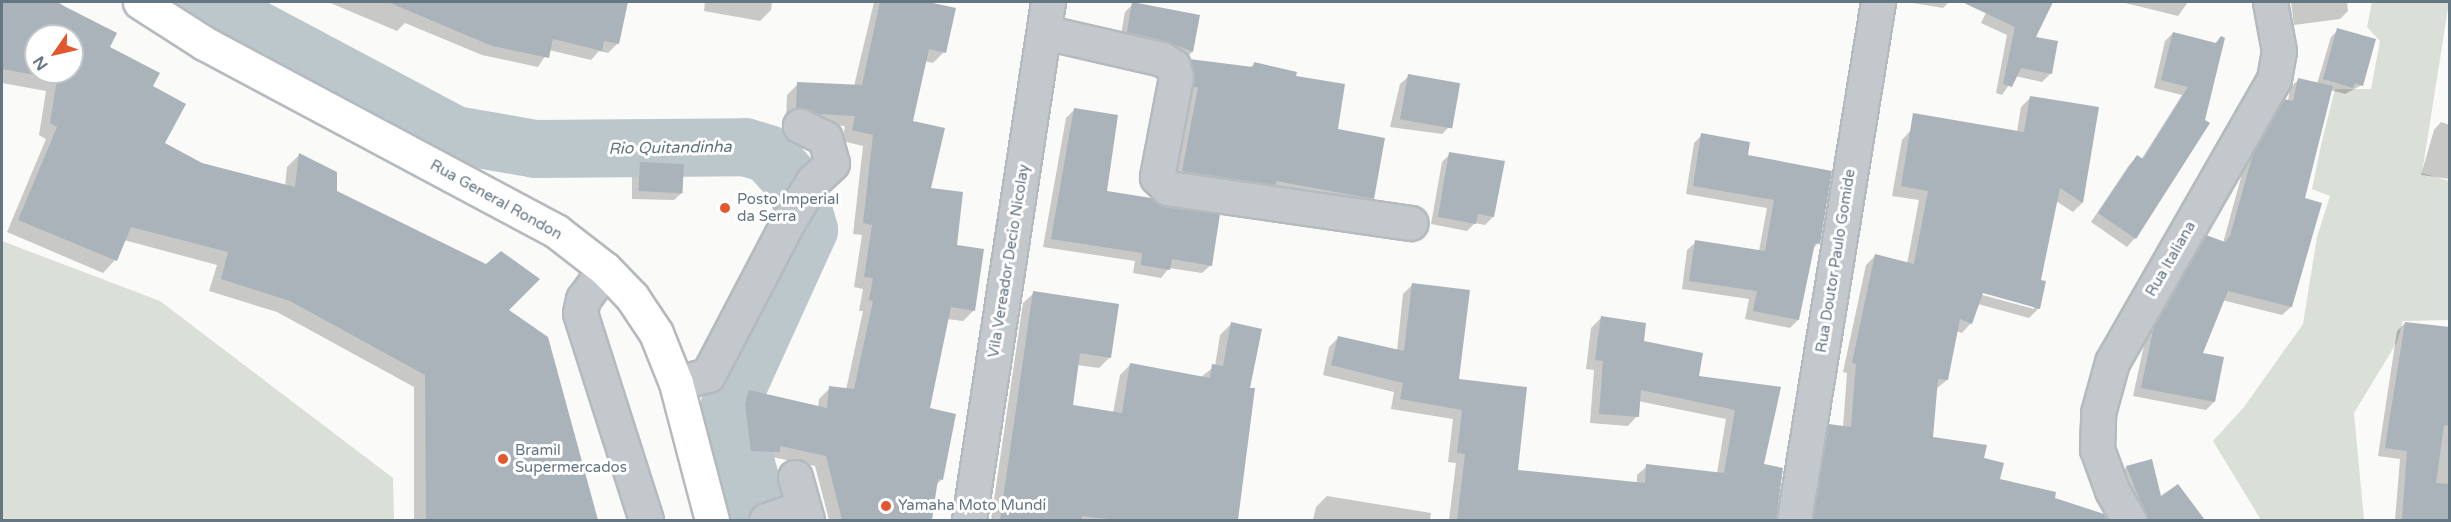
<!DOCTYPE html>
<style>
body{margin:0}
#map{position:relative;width:2451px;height:522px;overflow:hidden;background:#fafaf8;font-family:"Varela Round",sans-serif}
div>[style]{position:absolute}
.green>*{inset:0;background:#dadfd7}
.shadow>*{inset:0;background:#0003}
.river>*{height:58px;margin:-29px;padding:0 29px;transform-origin:29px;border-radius:29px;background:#bbc7cb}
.building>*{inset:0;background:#aab3b9;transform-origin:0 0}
.roads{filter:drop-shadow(2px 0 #b5babe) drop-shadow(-2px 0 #b5babe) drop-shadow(0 2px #b5babe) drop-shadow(0 -2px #b5babe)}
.minor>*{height:33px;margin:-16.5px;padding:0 16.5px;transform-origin:16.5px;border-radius:16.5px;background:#c3c8cc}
.major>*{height:33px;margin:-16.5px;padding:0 16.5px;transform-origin:16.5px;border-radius:16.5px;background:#fff}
.dots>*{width:16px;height:16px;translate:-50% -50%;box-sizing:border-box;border:3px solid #fff;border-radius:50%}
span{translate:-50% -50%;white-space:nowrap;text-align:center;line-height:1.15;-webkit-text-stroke:6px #fff;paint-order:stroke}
.poi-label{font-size:15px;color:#657683}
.left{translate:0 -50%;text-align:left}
.street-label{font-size:15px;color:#657683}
.water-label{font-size:16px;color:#60757c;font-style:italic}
.frame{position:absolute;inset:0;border:3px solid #657683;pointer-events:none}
.north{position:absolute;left:24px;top:24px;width:60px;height:60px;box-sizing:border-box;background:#fff;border:2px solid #c1c8cd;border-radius:50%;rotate:236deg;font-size:16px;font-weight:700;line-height:24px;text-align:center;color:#657683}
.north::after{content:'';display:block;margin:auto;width:21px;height:27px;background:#e4572e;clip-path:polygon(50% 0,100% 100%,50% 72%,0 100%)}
</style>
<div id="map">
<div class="green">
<div style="clip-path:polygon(2372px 2px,2449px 2px,2422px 173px,2449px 181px,2449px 320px,2403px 321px,2397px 342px,2354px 413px,2364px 520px,2261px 520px,2213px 441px,2244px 407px,2303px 324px,2317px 237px,2330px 196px,2312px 189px,2321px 145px,2335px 89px,2371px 89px,2380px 41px,2367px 27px)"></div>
<div style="clip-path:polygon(2px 241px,160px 301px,393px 478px,394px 520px,2px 520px)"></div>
</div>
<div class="shadow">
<div style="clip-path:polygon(evenodd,2px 2px,59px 2px,151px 87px,163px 143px,202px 164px,285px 186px,287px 167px,299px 155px,335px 192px,546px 338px,597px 520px,414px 520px,414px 387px,277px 312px,209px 291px,217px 265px,124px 240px,115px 260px,103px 273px,7px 232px,46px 139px,39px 135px,46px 91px,2px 83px,2px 2px,36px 36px,72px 36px,72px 72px,36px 72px,36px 36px)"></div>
<div style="clip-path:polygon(328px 2px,469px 2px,486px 9px,488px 2px,627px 2px,618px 43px,608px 53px,599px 51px,591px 60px,549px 50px,538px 67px,482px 55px,405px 23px,397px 31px)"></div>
<div style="clip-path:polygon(705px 2px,772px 2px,771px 10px,760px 21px,704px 11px)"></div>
<div style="clip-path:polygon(874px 2px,921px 2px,954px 9px,944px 52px,933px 63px,924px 61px,911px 122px,929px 189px,955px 246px,974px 310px,963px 321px,947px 319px,929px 410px,941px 480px,936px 485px,931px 520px,829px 520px,815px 466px,772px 457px,767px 462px,741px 462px,735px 416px,739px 403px,750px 392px,818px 407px,819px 399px,830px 388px,846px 390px,863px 311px,859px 311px,863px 289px,854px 287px,862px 235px,853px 234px,863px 146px,842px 141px,845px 126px,807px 124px,786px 119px,787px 95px,798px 84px,854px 86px)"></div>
<div style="clip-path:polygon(1907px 2px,1949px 2px,1943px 8px)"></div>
<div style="clip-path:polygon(1991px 2px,2052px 2px,2034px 38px,2051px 73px,2042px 82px,2015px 76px,2002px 95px,1996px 93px,2007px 35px,1981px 23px)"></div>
<div style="clip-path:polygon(2121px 2px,2188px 2px,2178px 16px)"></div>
<div style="clip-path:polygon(2291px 2px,2347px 2px,2348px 11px,2340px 19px,2294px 25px)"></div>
<div style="clip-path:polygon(1133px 4px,1199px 16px,1192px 52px,1184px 60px,1120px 40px,1125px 12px)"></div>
<div style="clip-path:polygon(2338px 30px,2362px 85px,2345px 94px,2330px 90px,2303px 199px,2291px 307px,2282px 315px,2222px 300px,2201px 354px,2214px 402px,2206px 410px,2133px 396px,2146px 336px,2198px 245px,2207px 237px,2223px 243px,2245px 163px,2276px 109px,2288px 101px,2290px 88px,2299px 79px,2317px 84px,2331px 37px)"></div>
<div style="clip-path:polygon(2173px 33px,2215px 44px,2221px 38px,2135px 238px,2127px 247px,2091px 222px,2129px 165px,2137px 157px,2141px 160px,2182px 95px,2154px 88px,2165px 41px)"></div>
<div style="clip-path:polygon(1190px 60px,1250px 68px,1254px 64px,1294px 77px,1336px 130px,1372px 198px,1364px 206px,1175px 179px,1191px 95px,1186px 94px,1182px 68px)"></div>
<div style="clip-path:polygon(1409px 76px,1450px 126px,1442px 134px,1390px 127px,1400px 84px)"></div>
<div style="clip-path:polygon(evenodd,2031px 97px,2098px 109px,2082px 203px,2073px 212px,2056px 201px,2039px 281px,2039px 308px,2029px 318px,1978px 304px,1971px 323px,1962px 333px,1956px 331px,1947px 380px,1936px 389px,1931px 439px,1982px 459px,1998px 480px,2081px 508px,2083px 520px,1806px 520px,1819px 435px,1829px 426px,1843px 428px,1847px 373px,1843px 372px,1866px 265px,1875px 256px,1907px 264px,1919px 200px,1892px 196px,1902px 140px,1911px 130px,2017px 132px,2021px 107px,2031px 97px,1976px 290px,2034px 306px,2034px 309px,1975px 293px,1976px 290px)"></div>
<div style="clip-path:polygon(1074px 110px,1105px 192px,1211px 265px,1202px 273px,1169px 268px,1161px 278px,1133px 273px,1135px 261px,1043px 247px,1066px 118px)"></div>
<div style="clip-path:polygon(2441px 122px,2450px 125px,2450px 179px,2421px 175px,2434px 130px)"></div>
<div style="clip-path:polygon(1702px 135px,1746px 156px,1818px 243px,1812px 250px,1798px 320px,1790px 328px,1745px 319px,1749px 299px,1682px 289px,1687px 250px,1696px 242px,1759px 251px,1767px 208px,1686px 194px,1694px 143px)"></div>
<div style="clip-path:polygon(1450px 154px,1493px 217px,1485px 225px,1475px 223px,1467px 231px,1431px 224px,1442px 162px)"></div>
<div style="clip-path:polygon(641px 164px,683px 192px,674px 200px,632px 199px,632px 172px)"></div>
<div style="clip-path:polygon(1413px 284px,1458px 380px,1516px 472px,1637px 483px,1637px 475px,1647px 466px,1717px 473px,1726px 419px,1638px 401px,1637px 416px,1628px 426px,1590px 423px,1594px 370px,1586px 369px,1591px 328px,1601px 318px,1697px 377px,1779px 388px,1762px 465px,1782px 469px,1776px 520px,1449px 520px,1456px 463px,1448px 462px,1453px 419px,1391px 409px,1394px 392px,1323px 375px,1329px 347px,1339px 337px,1397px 351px,1403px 294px)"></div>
<div style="clip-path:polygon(1034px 293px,1110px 357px,1099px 368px,1077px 365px,1071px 406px,1113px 413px,1120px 375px,1131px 364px,1201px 377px,1215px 366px,1220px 335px,1231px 324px,1249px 389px,1253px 390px,1237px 520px,991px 520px,1023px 303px)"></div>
<div style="clip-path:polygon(2405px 323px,2450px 329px,2450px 520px,2395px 520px,2400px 459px,2378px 456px,2397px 331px)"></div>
<div style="clip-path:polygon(2127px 467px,2161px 498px,2206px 520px,2138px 520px,2119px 475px)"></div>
<div style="clip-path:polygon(1327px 496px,1431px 513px,1430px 520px,1313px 520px,1316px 507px)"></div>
</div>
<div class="river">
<div style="left:205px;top:2px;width:283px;rotate:28deg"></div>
<div style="left:455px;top:135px;width:82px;rotate:9.8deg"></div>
<div style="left:536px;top:149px;width:209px;rotate:-0.5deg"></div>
<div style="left:745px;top:147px;width:24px;rotate:17deg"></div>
<div style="left:768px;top:154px;width:42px;rotate:47.9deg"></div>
<div style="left:796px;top:185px;width:47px;rotate:73.9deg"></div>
<div style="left:809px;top:230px;width:191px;rotate:114.4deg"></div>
<div style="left:730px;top:404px;width:120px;rotate:75deg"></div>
</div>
<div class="building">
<div style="clip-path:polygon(evenodd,2px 2px,56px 2px,117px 33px,110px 47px,160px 73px,153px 86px,186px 104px,165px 143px,202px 163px,295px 187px,299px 153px,337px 172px,337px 191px,486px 264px,501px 251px,540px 279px,509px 310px,548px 337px,598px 520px,426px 520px,425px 375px,290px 301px,221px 279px,228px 252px,131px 227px,117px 261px,18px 220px,57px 127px,50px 123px,57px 79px,2px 69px,2px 2px,36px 36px,72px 36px,72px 72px,36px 72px,36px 36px)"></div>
<div style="clip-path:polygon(388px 2px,628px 2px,619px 44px,604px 41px,602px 51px,553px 39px,549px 58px,492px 46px)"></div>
<div style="clip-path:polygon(880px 2px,928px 2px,956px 8px,946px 53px,929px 49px,913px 121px,945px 128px,931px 188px,963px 192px,957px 245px,984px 249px,975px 311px,951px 307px,930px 408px,956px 414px,943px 480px,938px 479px,932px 520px,842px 520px,826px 456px,780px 446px,780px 452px,751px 451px,745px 404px,749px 390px,827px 408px,829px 386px,854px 389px,873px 301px,869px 300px,873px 278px,864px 277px,872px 225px,863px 223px,873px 135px,852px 130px,855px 116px,819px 114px,796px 108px,797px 82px,862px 85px)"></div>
<div style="clip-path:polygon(1132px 2px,1200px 15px,1193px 52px,1166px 41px,1127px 32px)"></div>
<div style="clip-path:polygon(1962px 2px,2053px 2px,2036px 37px,2058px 41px,2052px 74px,2021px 68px,2012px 87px,2003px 84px,2015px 27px)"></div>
<div style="clip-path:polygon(2337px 28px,2376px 39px,2363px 86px,2355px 83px,2353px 88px,2323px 79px)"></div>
<div style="clip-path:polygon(2173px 32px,2216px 43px,2221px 36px,2225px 38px,2205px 120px,2210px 123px,2136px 239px,2098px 213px,2137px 155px,2143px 159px,2188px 87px,2161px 80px)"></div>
<div style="clip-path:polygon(1189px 59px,1253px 67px,1254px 62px,1297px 72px,1296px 76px,1345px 84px,1338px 129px,1385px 138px,1374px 199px,1276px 181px,1276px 185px,1182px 171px,1198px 87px,1193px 87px)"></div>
<div style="left:1408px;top:74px;width:53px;height:46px;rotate:10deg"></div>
<div style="clip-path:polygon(2298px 78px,2333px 86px,2305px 198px,2322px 203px,2292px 307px,2228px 291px,2203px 353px,2224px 357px,2215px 402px,2141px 388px,2154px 326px,2206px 235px,2225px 242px,2230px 236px,2253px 154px,2284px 99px,2293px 101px)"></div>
<div style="clip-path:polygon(2030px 96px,2099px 107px,2083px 203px,2060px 188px,2041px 280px,2046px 281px,2040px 309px,1983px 293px,1972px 324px,1960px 319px,1948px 380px,1938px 379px,1933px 437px,1987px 445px,1984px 458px,2004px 463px,2000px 479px,2056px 492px,2055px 498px,2104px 514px,2107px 520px,1813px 520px,1829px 424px,1851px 427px,1856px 364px,1852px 363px,1875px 254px,1914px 264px,1928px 191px,1901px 186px,1913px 113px,2024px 132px)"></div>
<div style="clip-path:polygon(1074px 108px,1118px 115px,1107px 191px,1151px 198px,1165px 207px,1220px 214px,1212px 266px,1172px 259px,1170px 270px,1141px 265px,1142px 253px,1051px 239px)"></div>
<div style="clip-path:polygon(1701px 133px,1750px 142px,1748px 155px,1832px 171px,1820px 244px,1815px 243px,1799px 320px,1753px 311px,1757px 291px,1689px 281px,1695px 240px,1765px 251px,1774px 200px,1693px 186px)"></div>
<div style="clip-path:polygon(1449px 152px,1505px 161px,1494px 217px,1478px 214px,1476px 224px,1438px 217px)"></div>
<div style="left:640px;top:162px;width:44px;height:29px;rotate:3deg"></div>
<div style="clip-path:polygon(1412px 283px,1470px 290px,1459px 379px,1527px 387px,1518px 470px,1645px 483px,1646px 464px,1724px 473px,1735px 410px,1641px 390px,1639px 417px,1599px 414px,1603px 361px,1595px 360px,1601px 316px,1646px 323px,1644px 341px,1703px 353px,1699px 376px,1781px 387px,1764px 464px,1783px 468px,1776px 520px,1457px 520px,1465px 454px,1457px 453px,1462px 410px,1400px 399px,1403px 383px,1331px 365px,1338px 336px,1404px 351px)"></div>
<div style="clip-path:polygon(1033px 291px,1119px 304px,1111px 358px,1080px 353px,1073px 405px,1122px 413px,1130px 363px,1210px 378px,1212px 364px,1223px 366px,1231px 322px,1262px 329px,1250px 388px,1255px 388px,1238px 520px,1117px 520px,1082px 516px,1082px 520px,1000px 520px)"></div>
<div style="clip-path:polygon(2405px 322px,2450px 327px,2450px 426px,2444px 425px,2436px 483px,2450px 484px,2450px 520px,2402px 520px,2407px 451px,2385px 448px)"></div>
<div style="clip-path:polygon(2152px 459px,2161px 496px,2178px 484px,2205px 520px,2148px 520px,2126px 466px)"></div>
</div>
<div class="roads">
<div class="minor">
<div style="left:1044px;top:32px;width:121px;rotate:12.9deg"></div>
<div style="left:1162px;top:59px;width:13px;rotate:32deg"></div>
<div style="left:1173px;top:66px;width:11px;rotate:75deg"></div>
<div style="left:1176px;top:77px;width:102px;rotate:100.8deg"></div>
<div style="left:1157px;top:177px;width:16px;rotate:45deg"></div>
<div style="left:1168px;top:188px;width:245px;rotate:8.2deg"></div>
<div style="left:605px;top:269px;width:37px;rotate:126deg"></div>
<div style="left:583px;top:299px;width:14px;rotate:102deg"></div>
<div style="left:580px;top:313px;width:217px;rotate:72.3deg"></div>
<div style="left:676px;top:383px;width:33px;rotate:-14deg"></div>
<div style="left:708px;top:375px;width:175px;rotate:-62.4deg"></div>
<div style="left:789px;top:220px;width:46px;rotate:-58.4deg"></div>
<div style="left:813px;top:181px;width:26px;rotate:-43deg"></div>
<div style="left:832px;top:163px;width:26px;rotate:-106deg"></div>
<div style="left:825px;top:138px;width:28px;rotate:-154deg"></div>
<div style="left:795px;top:477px;width:45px;rotate:74.4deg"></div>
<div style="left:766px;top:520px;width:39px;rotate:-19deg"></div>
<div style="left:969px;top:520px;width:524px;rotate:-81.33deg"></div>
<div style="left:1794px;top:520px;width:525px;rotate:-80.79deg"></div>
<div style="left:2129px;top:520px;width:34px;rotate:-120deg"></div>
<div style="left:2112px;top:490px;width:44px;rotate:-110.1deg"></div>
<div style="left:2097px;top:449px;width:36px;rotate:-88deg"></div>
<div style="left:2098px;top:413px;width:53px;rotate:-74.6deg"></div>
<div style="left:2112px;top:362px;width:326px;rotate:-60.2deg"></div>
<div style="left:2274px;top:79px;width:28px;rotate:-80deg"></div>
<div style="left:2279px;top:51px;width:50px;rotate:-100.4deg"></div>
</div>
<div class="major">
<div style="left:140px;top:2px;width:76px;rotate:32.6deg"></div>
<div style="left:204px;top:43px;width:399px;rotate:28.1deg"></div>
<div style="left:556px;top:231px;width:62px;rotate:37.8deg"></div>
<div style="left:605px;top:269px;width:39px;rotate:46deg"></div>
<div style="left:632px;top:297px;width:43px;rotate:56.3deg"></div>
<div style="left:656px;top:333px;width:54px;rotate:68.2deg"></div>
<div style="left:676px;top:383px;width:142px;rotate:75.3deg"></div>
</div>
</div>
<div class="dots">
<div style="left:725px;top:208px;background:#e4572e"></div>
<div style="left:503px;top:459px;background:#e4572e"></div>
<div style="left:886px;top:506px;background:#e4572e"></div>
</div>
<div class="poi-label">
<span class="left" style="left:737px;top:208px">Posto Imperial<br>da Serra</span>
<span class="left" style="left:515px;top:459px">Bramil<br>Supermercados</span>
<span class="left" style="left:898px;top:506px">Yamaha Moto Mundi</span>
</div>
<div class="street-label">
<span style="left:496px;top:200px;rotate:29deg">Rua General Rondon</span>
<span style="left:2171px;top:259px;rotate:-60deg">Rua Italiana</span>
<span style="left:1009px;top:261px;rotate:-81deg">Vila Vereador Decio Nicolay</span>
<span style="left:1836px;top:261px;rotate:-81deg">Rua Doutor Paulo Gomide</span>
</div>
<div class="water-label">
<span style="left:670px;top:148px;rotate:-1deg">Rio Quitandinha</span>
</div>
<div class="frame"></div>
<div class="north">N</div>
</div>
